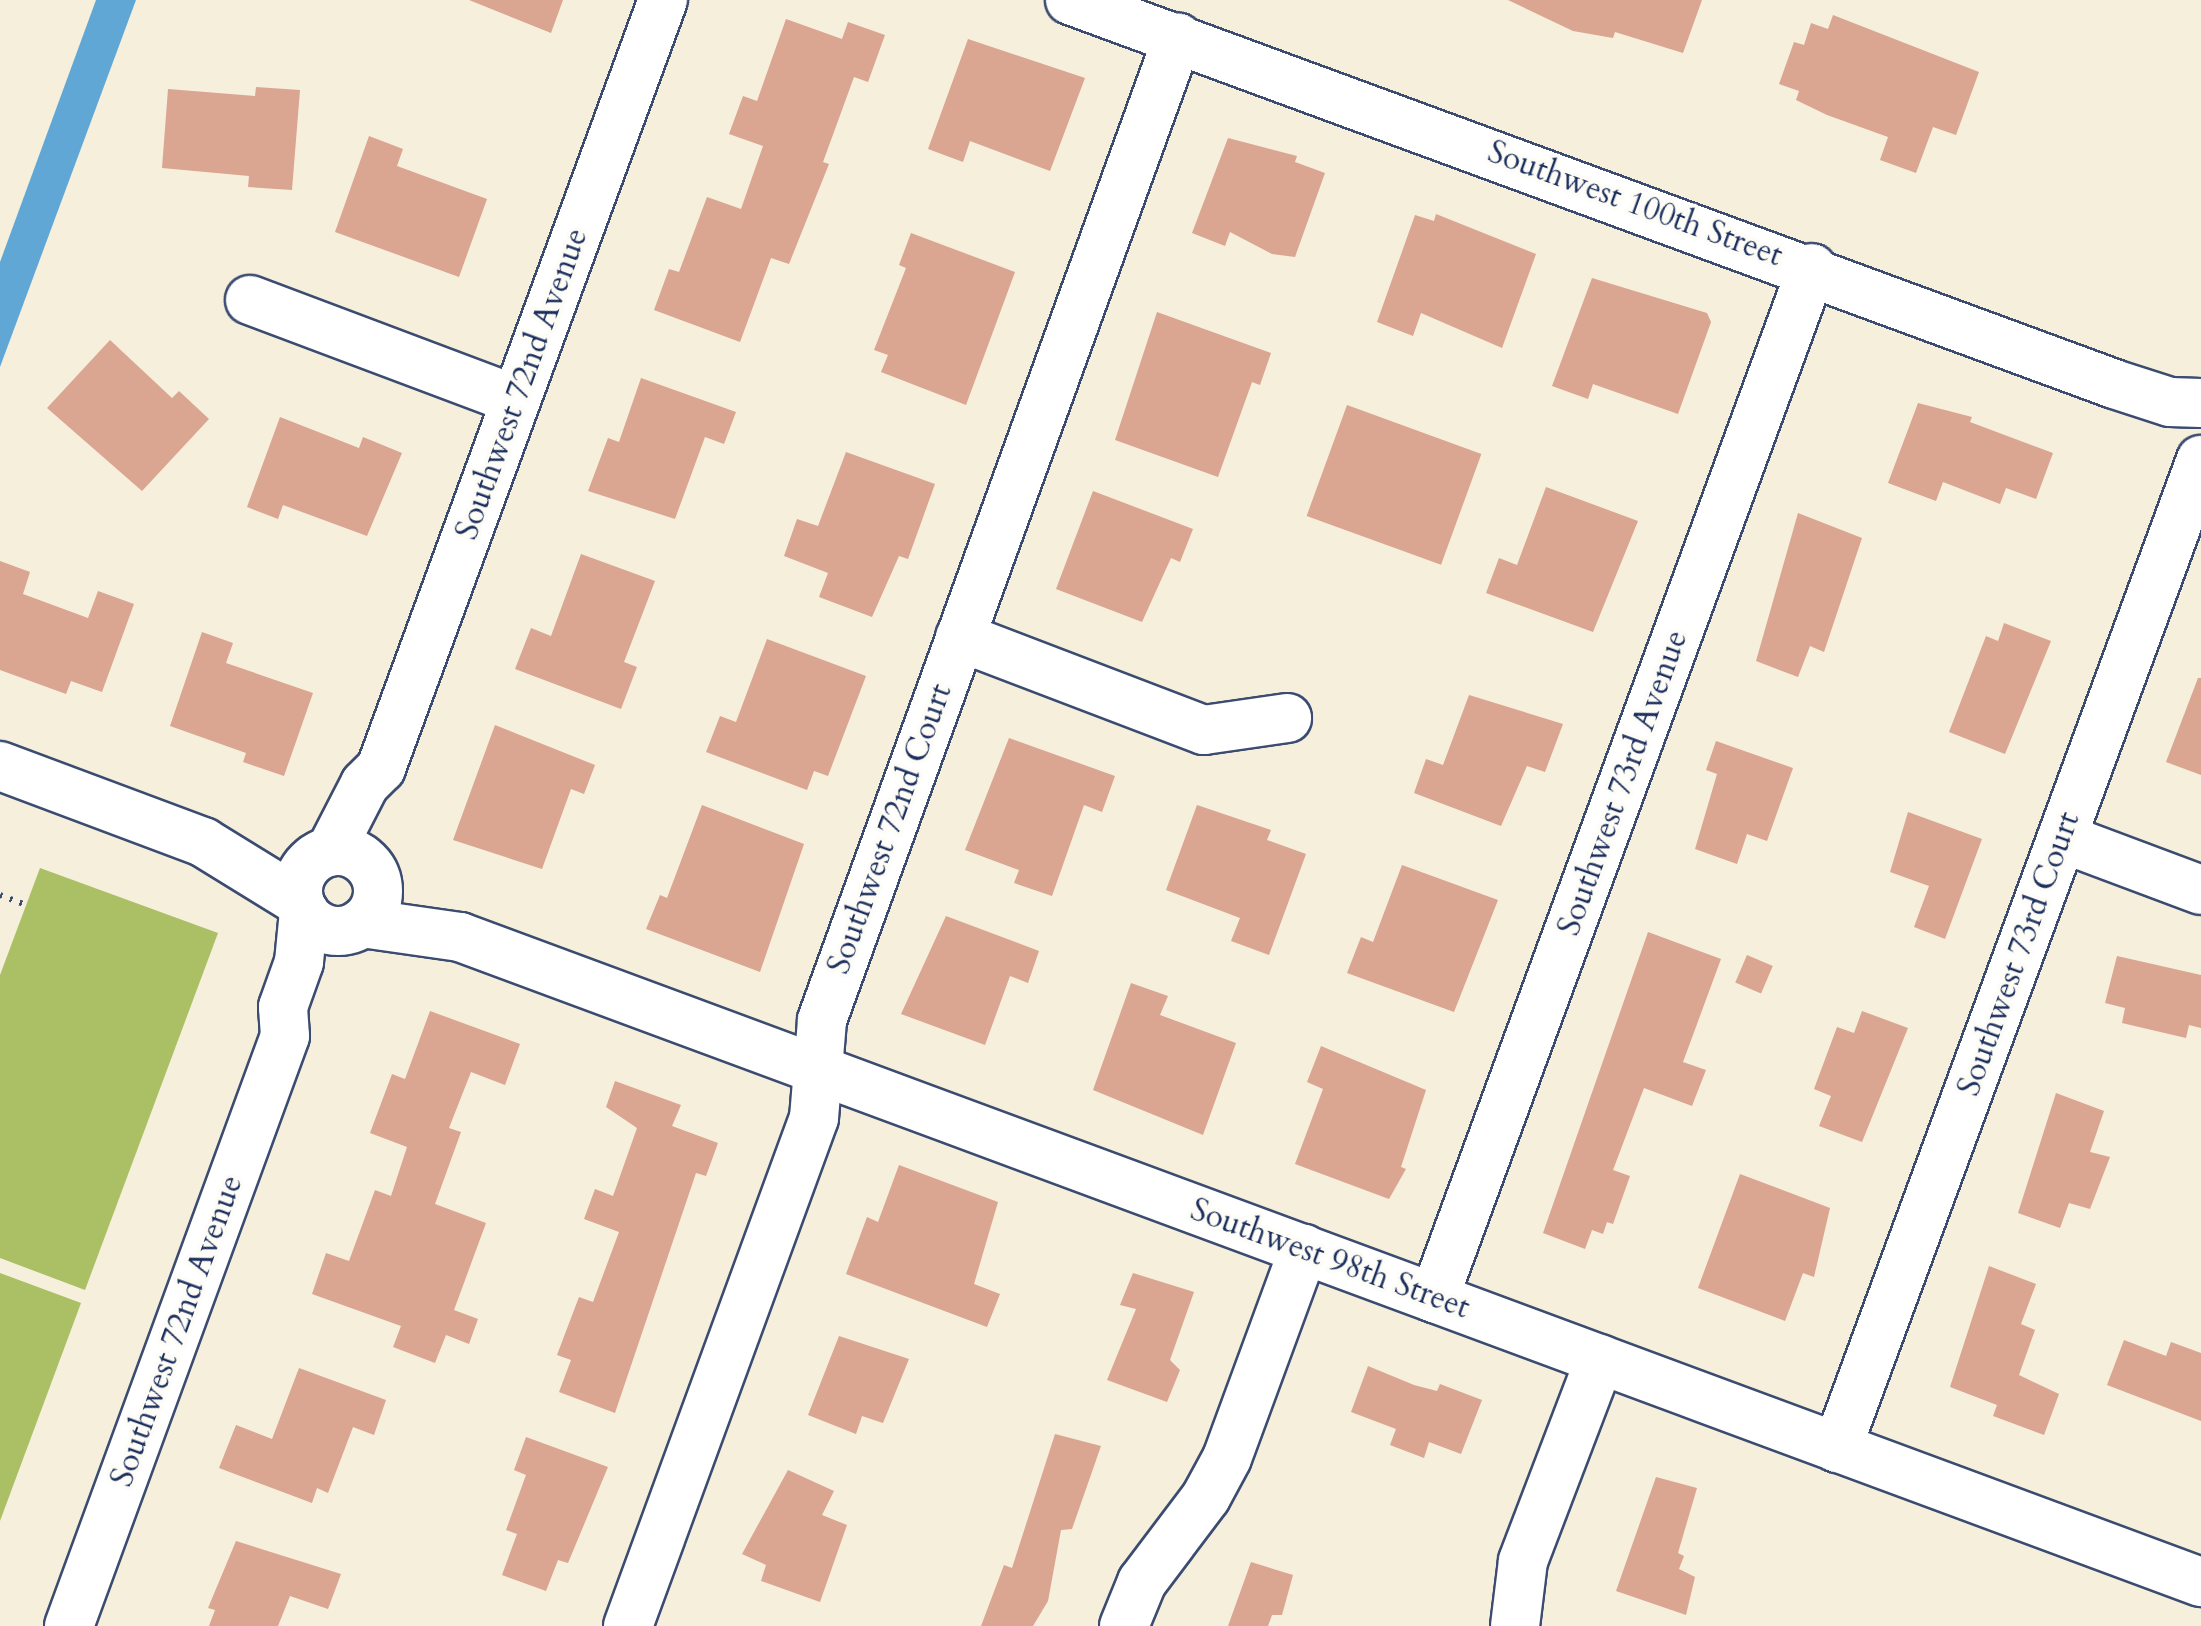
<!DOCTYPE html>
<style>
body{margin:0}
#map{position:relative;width:2201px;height:1626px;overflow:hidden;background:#f5efdc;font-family:Cardo,serif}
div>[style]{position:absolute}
.green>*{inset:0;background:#abc065}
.water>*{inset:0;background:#60a7d6}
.building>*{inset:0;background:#daa591;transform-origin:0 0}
.path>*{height:6px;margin-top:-3px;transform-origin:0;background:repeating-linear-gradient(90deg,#3c4c71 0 2.5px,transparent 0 10.5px)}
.roads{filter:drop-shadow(2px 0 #3c4c71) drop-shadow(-2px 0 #3c4c71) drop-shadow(0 2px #3c4c71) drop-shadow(0 -2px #3c4c71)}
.minor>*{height:48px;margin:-24px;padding:0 24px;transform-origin:24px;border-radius:24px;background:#fff}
.minor>.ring{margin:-24px;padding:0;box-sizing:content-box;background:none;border:48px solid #fff;border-radius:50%}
span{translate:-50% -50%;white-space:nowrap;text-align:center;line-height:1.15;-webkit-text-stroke:8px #fdfcf7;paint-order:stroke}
.street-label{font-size:32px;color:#1b2f5e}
</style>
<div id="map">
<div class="green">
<div style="clip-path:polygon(40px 868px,218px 933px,85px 1290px,0 1258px,0 975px)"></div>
<div style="clip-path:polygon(0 1273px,81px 1303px,0 1521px)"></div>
</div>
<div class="water">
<div style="clip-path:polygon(96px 0,136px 0,0 367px,0 262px)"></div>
</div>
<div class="building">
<div style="clip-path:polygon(469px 0,563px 0,551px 33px)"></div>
<div style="clip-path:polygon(1508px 0,1702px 0,1683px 53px,1615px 32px,1613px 38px,1573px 31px)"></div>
<div style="clip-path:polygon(1833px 15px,1979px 72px,1956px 135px,1933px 127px,1916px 173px,1880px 160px,1888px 137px,1827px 115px,1796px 100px,1799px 91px,1779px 84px,1794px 42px,1804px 45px,1811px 23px,1828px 29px)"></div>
<div style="clip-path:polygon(786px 19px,842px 39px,848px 22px,885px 35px,868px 82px,854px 77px,823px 162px,829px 164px,789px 264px,771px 258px,740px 342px,654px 310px,669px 269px,679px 272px,707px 197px,741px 209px,763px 146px,729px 134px,743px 96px,757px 101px)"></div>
<div style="clip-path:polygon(968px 39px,1085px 78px,1050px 171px,970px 141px,963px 162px,928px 149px)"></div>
<div style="clip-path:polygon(256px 87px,300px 90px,292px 190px,248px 187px,249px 176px,162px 168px,168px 89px,255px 96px)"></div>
<div style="clip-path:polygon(369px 136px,403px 149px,397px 166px,487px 199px,459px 277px,335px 232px)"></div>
<div style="clip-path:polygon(1228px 138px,1297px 156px,1295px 162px,1325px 173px,1295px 257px,1272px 254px,1230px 232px,1225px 246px,1192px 233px)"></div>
<div style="clip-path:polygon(1436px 214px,1536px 254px,1502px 348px,1421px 313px,1413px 336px,1377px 322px,1415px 215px,1434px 221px)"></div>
<div style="clip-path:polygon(911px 233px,1015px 272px,966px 405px,881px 372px,888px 355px,874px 350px,906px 268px,899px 265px)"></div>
<div style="clip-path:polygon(1592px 278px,1707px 313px,1711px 322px,1678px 414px,1593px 384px,1588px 399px,1552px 386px)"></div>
<div style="clip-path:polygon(1157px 312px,1271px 353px,1260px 385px,1252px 382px,1218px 477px,1115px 440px)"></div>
<div style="clip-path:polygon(110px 340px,172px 398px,179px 391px,209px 419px,142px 491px,47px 408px)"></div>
<div style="clip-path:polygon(641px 378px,736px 412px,724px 444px,705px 437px,675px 519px,588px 491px,608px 438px,619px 442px)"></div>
<div style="clip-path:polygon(1918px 403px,1972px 417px,1970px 422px,2053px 453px,2036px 499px,2006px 488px,2000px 504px,1943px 482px,1936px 501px,1888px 483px)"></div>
<div style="left:1347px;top:405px;width:143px;height:118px;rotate:20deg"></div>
<div style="clip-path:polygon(280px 417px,359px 448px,363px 437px,402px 453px,367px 536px,283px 505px,278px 519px,247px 507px)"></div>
<div style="clip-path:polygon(846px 452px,935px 484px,908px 559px,899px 556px,872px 617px,819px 597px,828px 573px,784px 556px,797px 519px,818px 526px)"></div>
<div style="clip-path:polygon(1546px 487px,1638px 521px,1593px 632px,1486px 593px,1499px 558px,1517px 565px)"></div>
<div style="clip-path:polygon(1093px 491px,1193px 529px,1180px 562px,1171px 558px,1142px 622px,1056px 589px)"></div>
<div style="clip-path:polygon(1798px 513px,1862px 538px,1824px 652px,1810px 646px,1798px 677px,1756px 661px)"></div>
<div style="clip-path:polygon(581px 554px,655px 581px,624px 662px,637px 667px,621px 709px,515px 669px,531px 628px,551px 636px)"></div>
<div style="clip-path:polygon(0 561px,30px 572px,23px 594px,88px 618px,98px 591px,134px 604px,102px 692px,71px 681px,66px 694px,0 670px)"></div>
<div style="clip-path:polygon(2004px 623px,2051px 641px,2005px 754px,1949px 732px,1986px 636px,1998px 641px)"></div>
<div style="clip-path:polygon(202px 632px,233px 643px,226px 663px,313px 693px,284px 776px,243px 762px,246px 753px,170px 726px)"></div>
<div style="clip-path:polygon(767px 639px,866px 676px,828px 776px,814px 771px,807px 790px,706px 752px,720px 716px,736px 722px)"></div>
<div style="clip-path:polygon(2198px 678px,2201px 678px,2201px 775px,2166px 762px)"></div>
<div style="clip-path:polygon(1469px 695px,1563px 724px,1545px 772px,1527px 766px,1501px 826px,1414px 793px,1426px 759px,1443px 765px)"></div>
<div style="clip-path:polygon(495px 725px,595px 765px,584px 794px,571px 789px,542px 869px,453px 840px)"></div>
<div style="clip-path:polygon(1009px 738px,1115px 776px,1102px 812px,1084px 805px,1052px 896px,1014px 883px,1019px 870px,965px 850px)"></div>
<div style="clip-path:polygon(1716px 741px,1793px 768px,1767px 841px,1747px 834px,1737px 864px,1695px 849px,1717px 774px,1706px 770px)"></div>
<div style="clip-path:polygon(702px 805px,804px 844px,760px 972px,646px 929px,660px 895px,667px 898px)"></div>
<div style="clip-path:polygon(1197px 805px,1271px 830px,1267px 840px,1306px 854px,1269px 955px,1231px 941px,1240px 918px,1166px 890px)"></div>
<div style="clip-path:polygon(1908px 812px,1982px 839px,1945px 939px,1914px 927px,1929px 886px,1890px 872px)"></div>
<div style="clip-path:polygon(1402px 865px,1498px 900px,1454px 1012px,1347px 973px,1361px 937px,1373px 942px)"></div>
<div style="clip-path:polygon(946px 916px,1039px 951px,1028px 983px,1010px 976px,985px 1045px,901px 1014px)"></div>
<div style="clip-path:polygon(1648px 932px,1721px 959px,1683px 1062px,1706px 1070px,1692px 1106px,1644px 1088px,1613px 1170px,1630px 1176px,1613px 1224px,1607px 1222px,1603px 1234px,1592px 1230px,1585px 1249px,1543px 1233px)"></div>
<div style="left:1747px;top:955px;width:28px;height:30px;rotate:23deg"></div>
<div style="clip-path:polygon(2117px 956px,2201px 975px,2201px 1028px,2189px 1025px,2186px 1038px,2122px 1023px,2125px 1008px,2105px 1003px)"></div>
<div style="clip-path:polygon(1131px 983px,1168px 996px,1160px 1015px,1236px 1043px,1203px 1135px,1093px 1090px)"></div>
<div style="clip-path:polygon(430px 1011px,520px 1044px,505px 1085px,471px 1072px,449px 1128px,461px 1132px,435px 1204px,486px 1223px,454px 1310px,478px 1319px,469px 1344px,446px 1335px,435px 1363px,393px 1347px,401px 1326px,312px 1294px,326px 1253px,349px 1261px,375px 1190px,391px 1196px,407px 1147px,370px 1133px,392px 1074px,405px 1079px)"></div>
<div style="clip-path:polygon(1862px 1011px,1908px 1028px,1862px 1142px,1819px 1126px,1831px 1096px,1814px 1089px,1837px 1027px,1854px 1033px)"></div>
<div style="clip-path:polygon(1321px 1046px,1426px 1090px,1401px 1167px,1406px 1169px,1389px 1199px,1295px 1164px,1323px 1089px,1307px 1082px)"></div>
<div style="clip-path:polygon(615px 1081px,681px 1105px,672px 1126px,718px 1143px,706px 1176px,696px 1173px,615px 1413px,559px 1392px,571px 1360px,557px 1355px,579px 1297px,593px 1302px,619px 1232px,584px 1219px,595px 1189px,613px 1196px,637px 1128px,606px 1107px)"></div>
<div style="clip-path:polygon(2056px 1093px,2104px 1111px,2090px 1152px,2110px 1157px,2090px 1209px,2069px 1203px,2060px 1228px,2018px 1213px)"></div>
<div style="clip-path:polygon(899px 1165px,998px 1202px,974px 1284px,1000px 1294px,987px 1327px,846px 1274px,867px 1217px,878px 1222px)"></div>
<div style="clip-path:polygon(1740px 1174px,1830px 1208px,1814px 1277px,1803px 1273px,1785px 1321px,1698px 1288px)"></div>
<div style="clip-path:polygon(1989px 1266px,2036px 1284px,2021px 1324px,2035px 1330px,2019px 1375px,2059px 1394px,2044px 1435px,1993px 1416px,1997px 1405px,1950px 1387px)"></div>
<div style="clip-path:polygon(1133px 1273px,1194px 1292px,1170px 1360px,1180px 1370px,1167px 1402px,1107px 1380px,1136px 1309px,1120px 1305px)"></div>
<div style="clip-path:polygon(839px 1336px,909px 1359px,883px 1423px,862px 1416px,856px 1434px,808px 1415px)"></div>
<div style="clip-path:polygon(2124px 1340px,2166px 1356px,2171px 1342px,2201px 1353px,2201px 1421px,2107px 1385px)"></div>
<div style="clip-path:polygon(1368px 1366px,1414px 1385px,1437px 1391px,1440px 1384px,1482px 1400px,1461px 1454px,1429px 1442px,1424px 1458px,1390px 1445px,1396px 1429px,1351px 1412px)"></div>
<div style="clip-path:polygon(299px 1368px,386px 1400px,374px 1435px,353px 1427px,328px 1493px,317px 1488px,312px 1503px,219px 1468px,236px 1425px,272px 1439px)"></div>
<div style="clip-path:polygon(1055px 1434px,1101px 1446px,1072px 1529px,1061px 1530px,1048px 1601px,1033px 1626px,981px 1626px,1004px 1565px,1012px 1568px)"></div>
<div style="clip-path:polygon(526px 1437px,608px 1467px,568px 1563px,558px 1560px,546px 1591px,502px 1575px,517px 1534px,506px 1530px,526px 1475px,514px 1470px)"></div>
<div style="clip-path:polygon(788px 1470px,834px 1491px,822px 1515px,847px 1525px,820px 1602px,761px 1581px,766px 1565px,742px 1554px)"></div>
<div style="clip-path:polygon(1656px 1477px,1697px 1488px,1678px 1553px,1684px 1556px,1679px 1569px,1695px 1577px,1686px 1615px,1616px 1591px)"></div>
<div style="clip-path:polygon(236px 1541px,341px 1574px,328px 1609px,290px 1596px,278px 1626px,209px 1626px,215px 1610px,208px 1608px)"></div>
<div style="clip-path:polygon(1251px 1562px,1293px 1575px,1282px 1615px,1272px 1615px,1268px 1626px,1228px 1626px)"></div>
</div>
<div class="path">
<div style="left:0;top:895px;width:28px;rotate:21deg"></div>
</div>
<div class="roads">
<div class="minor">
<div style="left:1070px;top:0;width:1112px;rotate:20.19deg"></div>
<div style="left:2114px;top:384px;width:59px;rotate:17.8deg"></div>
<div style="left:2170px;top:402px;width:31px;rotate:2deg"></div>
<div style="left:250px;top:300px;width:284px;rotate:20.6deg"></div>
<div style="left:960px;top:637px;width:261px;rotate:20.9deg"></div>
<div style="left:1204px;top:730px;width:84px;rotate:-8.2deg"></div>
<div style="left:0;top:766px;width:217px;rotate:20.5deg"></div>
<div style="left:203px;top:842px;width:113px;rotate:31.6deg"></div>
<div style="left:2062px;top:838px;width:148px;rotate:20.5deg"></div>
<div class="ring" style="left:298px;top:851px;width:32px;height:32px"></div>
<div style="left:330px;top:852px;width:76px;rotate:-62.8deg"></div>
<div style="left:365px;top:784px;width:23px;rotate:-45deg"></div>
<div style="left:381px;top:768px;width:818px;rotate:-69.84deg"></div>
<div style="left:362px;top:923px;width:99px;rotate:8.1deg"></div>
<div style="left:460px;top:937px;width:1857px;rotate:20.33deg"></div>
<div style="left:1434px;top:1298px;width:1097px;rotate:-69.85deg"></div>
<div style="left:1837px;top:1448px;width:1053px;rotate:-69.78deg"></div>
<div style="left:69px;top:1626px;width:628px;rotate:-69.89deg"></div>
<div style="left:285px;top:1036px;width:29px;rotate:-94deg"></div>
<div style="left:283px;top:1007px;width:48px;rotate:-70.4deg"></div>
<div style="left:299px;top:962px;width:51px;rotate:-84.4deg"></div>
<div style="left:628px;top:1626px;width:541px;rotate:-69.89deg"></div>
<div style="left:814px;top:1118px;width:98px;rotate:-85.3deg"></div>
<div style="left:822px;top:1020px;width:1045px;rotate:-70.09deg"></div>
<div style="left:1124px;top:1626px;width:48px;rotate:-67.8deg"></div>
<div style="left:1142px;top:1582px;width:106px;rotate:-53deg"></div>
<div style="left:1206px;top:1497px;width:44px;rotate:-61.7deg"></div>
<div style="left:1227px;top:1458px;width:223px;rotate:-69.8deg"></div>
<div style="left:1515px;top:1626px;width:65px;rotate:-83deg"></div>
<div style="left:1523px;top:1561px;width:216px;rotate:-69.1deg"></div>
</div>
</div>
<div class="street-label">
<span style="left:1635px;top:204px;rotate:20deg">Southwest 100th Street</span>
<span style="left:522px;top:384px;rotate:-70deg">Southwest 72nd Avenue</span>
<span style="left:1623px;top:783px;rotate:-70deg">Southwest 73rd Avenue</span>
<span style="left:890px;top:829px;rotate:-70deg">Southwest 72nd Court</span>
<span style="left:2019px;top:954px;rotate:-70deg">Southwest 73rd Court</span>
<span style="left:1330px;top:1259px;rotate:20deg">Southwest 98th Street</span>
<span style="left:177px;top:1331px;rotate:-70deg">Southwest 72nd Avenue</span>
</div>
</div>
